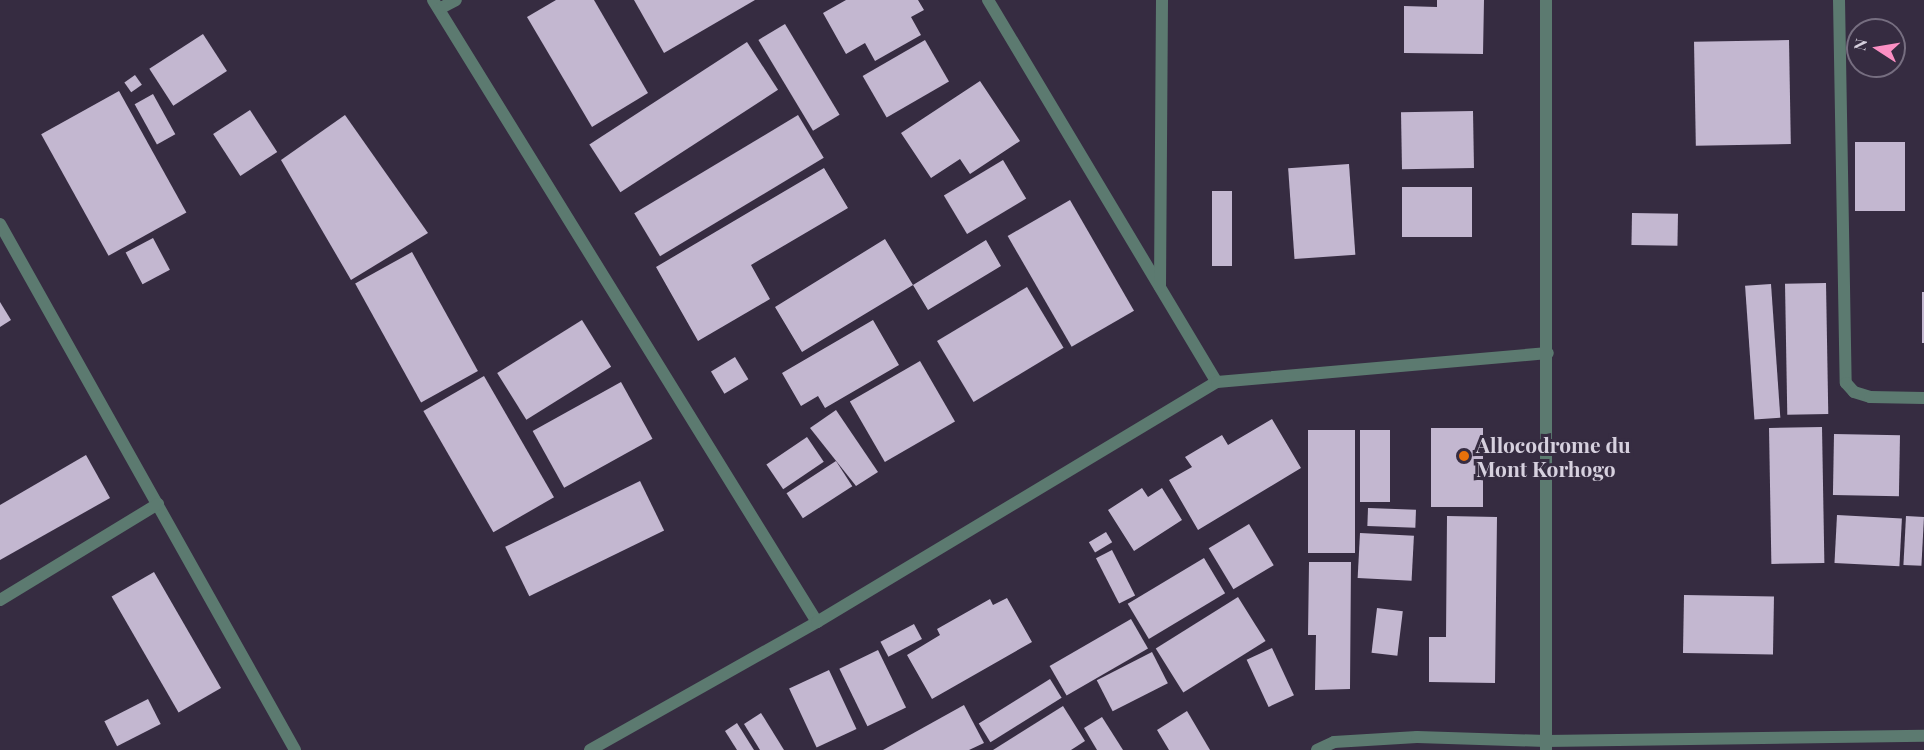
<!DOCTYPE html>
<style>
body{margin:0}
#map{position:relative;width:1924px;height:750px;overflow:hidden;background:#362c41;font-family:"Playfair Display",serif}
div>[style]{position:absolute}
.building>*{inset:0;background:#c3b7d0;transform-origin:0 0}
.minor>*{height:12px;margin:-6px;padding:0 6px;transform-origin:6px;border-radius:6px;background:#5c7a70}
.tertiary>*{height:12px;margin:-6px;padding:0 6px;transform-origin:6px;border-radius:6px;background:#5c7a70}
.dots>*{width:16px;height:16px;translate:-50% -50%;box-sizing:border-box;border:3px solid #362c41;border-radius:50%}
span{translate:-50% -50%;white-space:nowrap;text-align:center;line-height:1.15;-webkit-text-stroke:6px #362c41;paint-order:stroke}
.poi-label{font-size:21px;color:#d6d0de;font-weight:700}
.left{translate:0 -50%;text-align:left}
.north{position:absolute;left:1846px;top:18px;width:60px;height:60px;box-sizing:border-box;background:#362c41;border:2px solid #766e80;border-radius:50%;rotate:282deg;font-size:16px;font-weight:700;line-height:24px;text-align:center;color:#d6d0de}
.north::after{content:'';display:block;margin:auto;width:21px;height:27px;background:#fb8fc3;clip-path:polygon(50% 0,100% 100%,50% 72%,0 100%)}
</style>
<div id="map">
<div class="building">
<div style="clip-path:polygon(556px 0,594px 0,648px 93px,592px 127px,527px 17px)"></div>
<div style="clip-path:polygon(634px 0,755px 0,664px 53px)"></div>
<div style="clip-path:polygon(846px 0,918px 0,924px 10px,911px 17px,921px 35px,875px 61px,865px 43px,846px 54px,823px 13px)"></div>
<div style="clip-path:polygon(1437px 0,1484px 0,1483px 54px,1404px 53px,1404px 6px,1437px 7px)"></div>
<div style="left:785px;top:24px;width:106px;height:31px;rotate:59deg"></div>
<div style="left:203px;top:34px;width:44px;height:64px;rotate:57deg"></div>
<div style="left:925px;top:40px;width:48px;height:72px;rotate:60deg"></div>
<div style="left:1789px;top:40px;width:104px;height:95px;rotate:89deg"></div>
<div style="left:747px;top:42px;width:57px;height:188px;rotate:57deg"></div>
<div style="left:135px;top:75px;width:12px;height:13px;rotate:55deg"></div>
<div style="clip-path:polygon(980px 81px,1020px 141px,970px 174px,960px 159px,931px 178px,901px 133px)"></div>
<div style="left:119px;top:91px;width:139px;height:89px;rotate:61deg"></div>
<div style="left:153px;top:94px;width:46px;height:21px;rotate:61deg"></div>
<div style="left:250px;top:110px;width:50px;height:44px;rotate:57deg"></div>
<div style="left:1473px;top:111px;width:57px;height:72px;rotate:89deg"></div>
<div style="clip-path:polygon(345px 115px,428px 233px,351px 280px,281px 160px)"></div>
<div style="left:798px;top:115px;width:50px;height:191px;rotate:59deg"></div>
<div style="left:1855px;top:142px;width:50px;height:69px"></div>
<div style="left:1003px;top:160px;width:45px;height:69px;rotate:59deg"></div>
<div style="left:1349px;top:164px;width:91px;height:61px;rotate:86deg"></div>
<div style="clip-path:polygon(824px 168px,848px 208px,751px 265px,770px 299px,698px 341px,656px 267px)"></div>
<div style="left:1402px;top:187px;width:70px;height:50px"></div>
<div style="left:1232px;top:191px;width:75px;height:20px;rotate:90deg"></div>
<div style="left:1070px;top:200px;width:128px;height:72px;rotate:60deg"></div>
<div style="left:1632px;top:213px;width:46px;height:32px;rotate:1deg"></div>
<div style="left:153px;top:238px;width:36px;height:31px;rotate:62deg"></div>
<div style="clip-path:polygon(885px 239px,913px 285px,986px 240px,1001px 266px,928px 310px,913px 285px,802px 352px,775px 307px)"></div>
<div style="left:412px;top:252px;width:136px;height:65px;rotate:61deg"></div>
<div style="left:1826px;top:283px;width:131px;height:41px;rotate:89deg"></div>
<div style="left:1771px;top:284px;width:134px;height:26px;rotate:86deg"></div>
<div style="left:1027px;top:287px;width:71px;height:105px;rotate:59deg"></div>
<div style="left:1922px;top:292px;width:2px;height:51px"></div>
<div style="clip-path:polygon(0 302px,11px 320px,0 327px)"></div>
<div style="left:582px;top:320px;width:55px;height:100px;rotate:58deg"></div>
<div style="clip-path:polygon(873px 320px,899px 365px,825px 408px,818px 396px,801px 406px,782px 373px)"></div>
<div style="left:735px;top:357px;width:26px;height:28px;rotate:59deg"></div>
<div style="left:920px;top:361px;width:70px;height:81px;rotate:60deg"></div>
<div style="left:484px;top:376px;width:140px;height:70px;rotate:60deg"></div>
<div style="left:621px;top:382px;width:65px;height:101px;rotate:61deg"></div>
<div style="clip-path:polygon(836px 410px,878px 472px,856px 486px,810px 428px)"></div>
<div style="clip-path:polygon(1272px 419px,1301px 468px,1198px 530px,1169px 480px,1192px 467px,1185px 457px,1222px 435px,1228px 445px)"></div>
<div style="left:1822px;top:427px;width:136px;height:53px;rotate:89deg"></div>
<div style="left:1431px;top:428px;width:52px;height:79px"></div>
<div style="left:1355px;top:430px;width:123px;height:47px;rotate:90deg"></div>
<div style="left:1360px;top:430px;width:30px;height:72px"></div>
<div style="left:1834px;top:434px;width:66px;height:61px;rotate:1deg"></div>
<div style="left:807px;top:437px;width:30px;height:49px;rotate:56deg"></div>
<div style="clip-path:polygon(86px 455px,110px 498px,0 560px,0 505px)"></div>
<div style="left:836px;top:461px;width:30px;height:59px;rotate:57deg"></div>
<div style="left:640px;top:481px;width:55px;height:150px;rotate:64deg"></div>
<div style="clip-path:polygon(1142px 488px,1148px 497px,1162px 488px,1182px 520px,1134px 551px,1108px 510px)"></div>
<div style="left:1368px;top:508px;width:48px;height:18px;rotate:2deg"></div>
<div style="left:1837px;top:515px;width:65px;height:48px;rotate:3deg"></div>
<div style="clip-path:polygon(1447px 516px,1497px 517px,1495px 683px,1429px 682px,1429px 637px,1446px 637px)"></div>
<div style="left:1906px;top:516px;width:18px;height:49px;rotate:3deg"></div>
<div style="left:1249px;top:524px;width:48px;height:47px;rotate:59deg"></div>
<div style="left:1106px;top:532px;width:12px;height:20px;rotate:59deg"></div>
<div style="left:1360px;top:533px;width:54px;height:45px;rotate:3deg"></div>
<div style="left:1112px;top:550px;width:51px;height:18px;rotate:63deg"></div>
<div style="left:1204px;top:558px;width:41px;height:89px;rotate:59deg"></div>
<div style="clip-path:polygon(1309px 562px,1351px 562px,1350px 689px,1315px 690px,1316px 635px,1308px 635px)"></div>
<div style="left:154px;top:572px;width:134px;height:49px;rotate:60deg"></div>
<div style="left:1684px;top:595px;width:90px;height:58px;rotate:1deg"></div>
<div style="left:1238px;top:597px;width:52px;height:97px;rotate:58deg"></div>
<div style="clip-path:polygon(1007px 598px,1032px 642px,932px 699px,907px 655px,940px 635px,937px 629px,990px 599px,993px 605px)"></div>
<div style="left:1377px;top:608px;width:26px;height:45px;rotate:7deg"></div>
<div style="left:1131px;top:619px;width:34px;height:94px;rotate:60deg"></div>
<div style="left:914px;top:624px;width:17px;height:38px;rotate:62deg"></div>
<div style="left:1272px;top:648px;width:52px;height:28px;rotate:65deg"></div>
<div style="left:878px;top:650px;width:64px;height:43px;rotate:64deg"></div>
<div style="left:1152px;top:652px;width:35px;height:62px;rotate:63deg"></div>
<div style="left:829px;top:670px;width:65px;height:44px;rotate:65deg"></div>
<div style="left:1050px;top:679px;width:22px;height:84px;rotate:58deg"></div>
<div style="left:148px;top:699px;width:28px;height:49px;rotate:63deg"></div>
<div style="clip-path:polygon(964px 705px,984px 743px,969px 750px,883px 750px)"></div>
<div style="clip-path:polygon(1063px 706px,1085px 741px,1071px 750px,993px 750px)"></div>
<div style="clip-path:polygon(1187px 711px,1210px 750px,1169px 750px,1157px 730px)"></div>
<div style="clip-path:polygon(761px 713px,784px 750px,760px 750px,744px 724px)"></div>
<div style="clip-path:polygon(1102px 717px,1123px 750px,1097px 750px,1084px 728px)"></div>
<div style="clip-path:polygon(737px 723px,754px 750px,737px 750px,725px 731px)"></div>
</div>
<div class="minor">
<div style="left:433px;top:0;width:731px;rotate:58.31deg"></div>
<div style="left:988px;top:0;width:445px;rotate:59.1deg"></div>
<div style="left:1839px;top:0;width:383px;rotate:89deg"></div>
<div style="left:1846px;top:383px;width:12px;rotate:48deg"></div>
<div style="left:1854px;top:392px;width:17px;rotate:17deg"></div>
<div style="left:1870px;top:397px;width:54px;rotate:1.1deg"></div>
<div style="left:439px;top:9px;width:19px;rotate:-28deg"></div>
<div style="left:0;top:224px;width:603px;rotate:60.71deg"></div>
<div style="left:1160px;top:287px;width:287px;rotate:-89.6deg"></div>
<div style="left:0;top:600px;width:185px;rotate:-31.3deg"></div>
<div style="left:590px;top:750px;width:261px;rotate:-29.4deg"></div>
<div style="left:817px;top:622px;width:466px;rotate:-31deg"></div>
<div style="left:1217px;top:382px;width:332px;rotate:-5deg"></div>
<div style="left:1317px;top:750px;width:19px;rotate:-25deg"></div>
<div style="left:1334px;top:742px;width:83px;rotate:-3.4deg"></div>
<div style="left:1417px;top:737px;width:129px;rotate:1.8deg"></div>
<div style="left:1546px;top:741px;width:378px;rotate:-0.8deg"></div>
</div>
<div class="tertiary">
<div style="left:1546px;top:0;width:750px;rotate:90deg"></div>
</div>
<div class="dots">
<div style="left:1464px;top:456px;background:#e8710a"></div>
</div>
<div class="poi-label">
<span class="left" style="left:1476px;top:456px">Allocodrome du<br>Mont Korhogo</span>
</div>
<div class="north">N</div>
</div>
